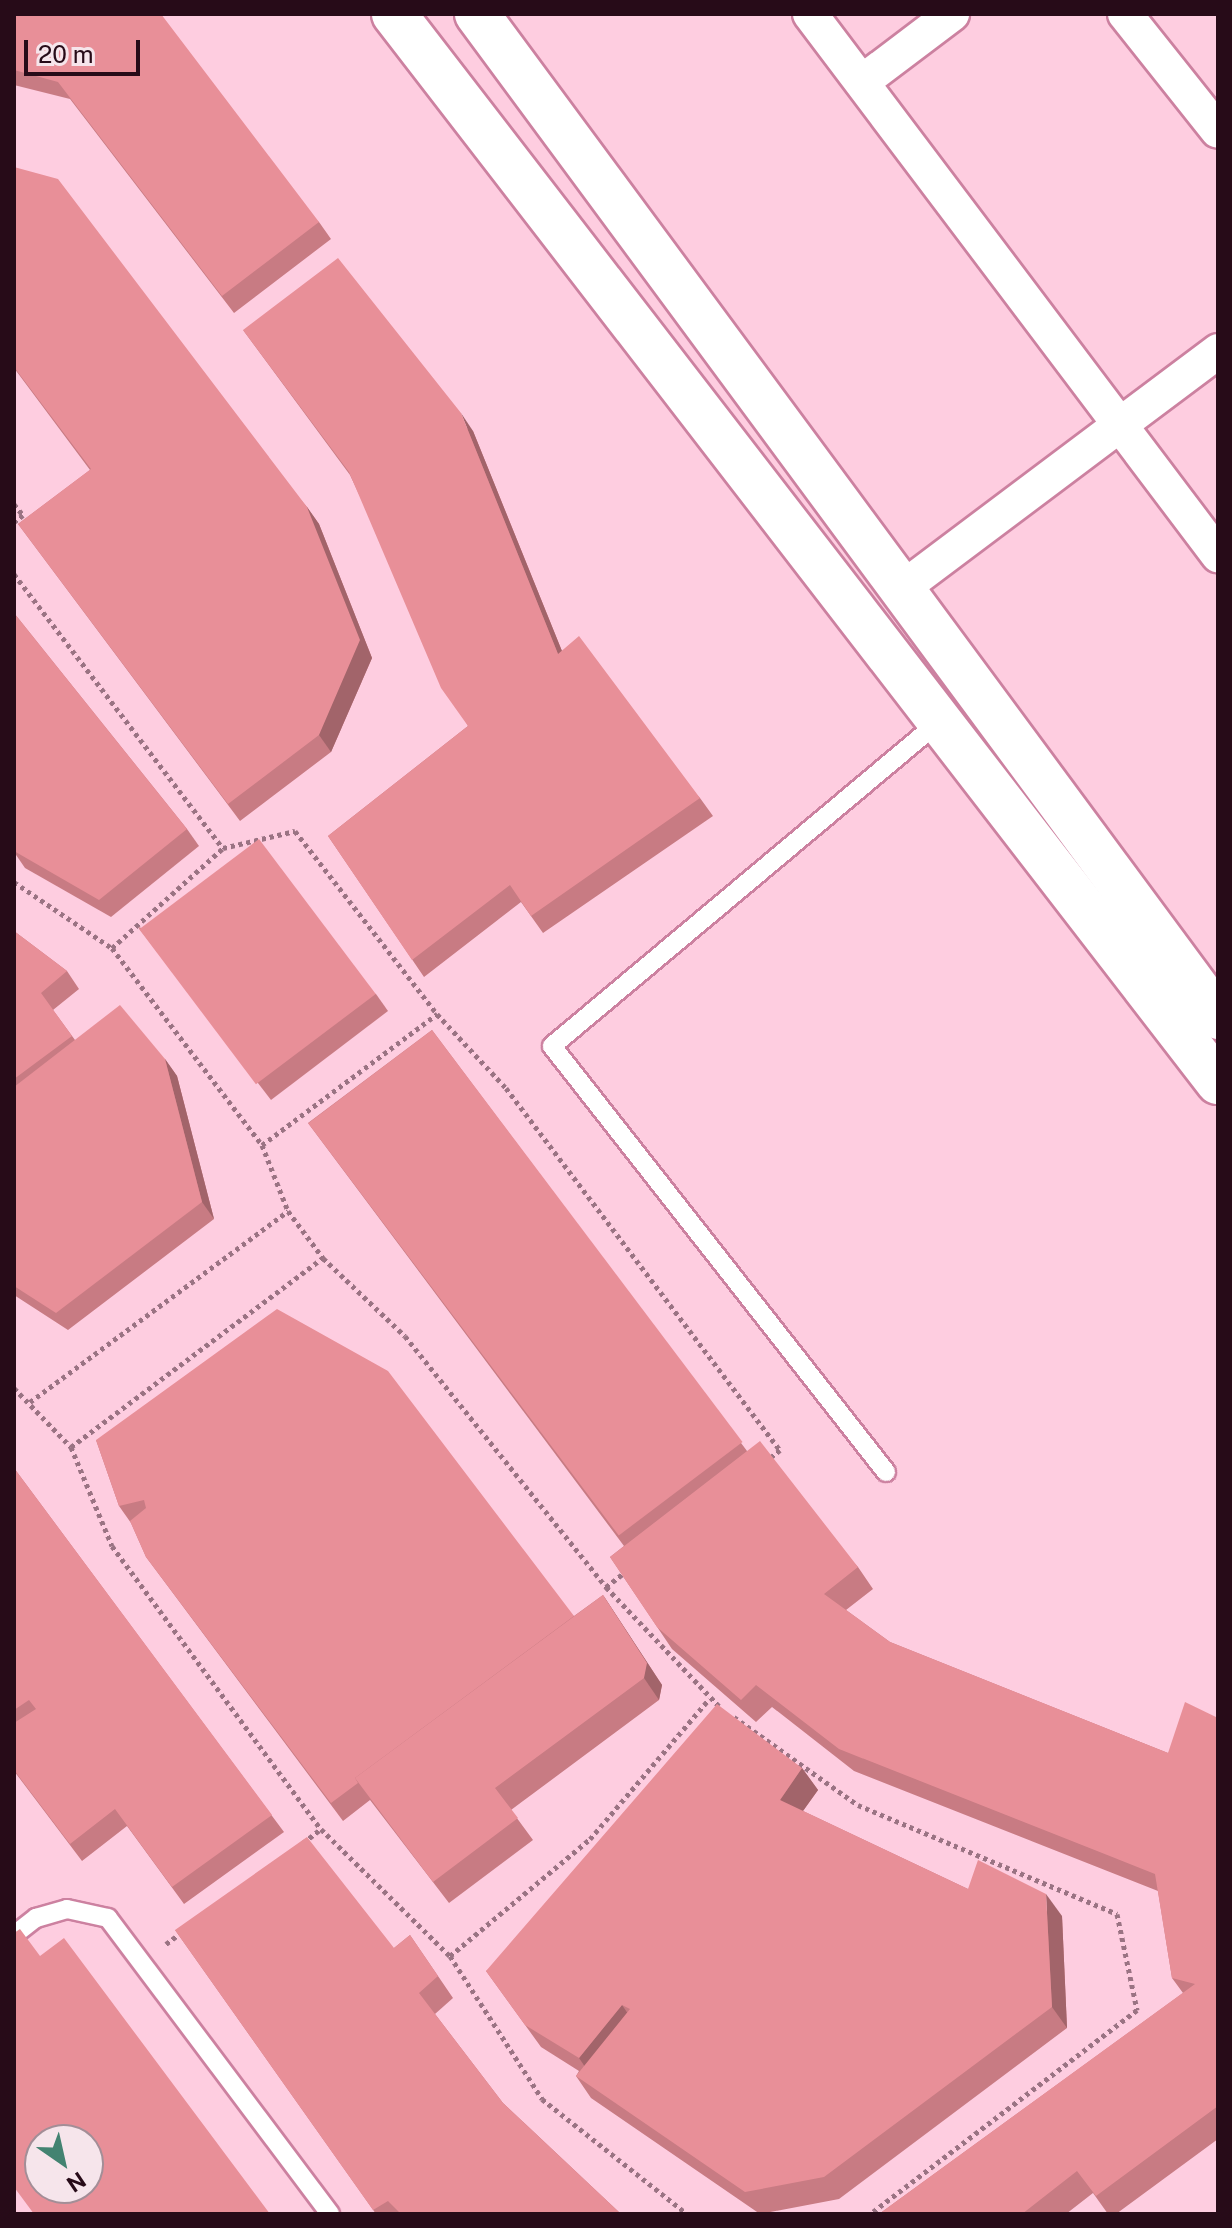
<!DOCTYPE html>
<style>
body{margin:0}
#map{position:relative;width:1232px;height:2228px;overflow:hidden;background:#fecde0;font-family:"Public Sans",sans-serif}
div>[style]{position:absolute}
.path>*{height:5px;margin-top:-2.5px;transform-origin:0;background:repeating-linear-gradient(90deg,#9a7383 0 4px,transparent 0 8px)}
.roads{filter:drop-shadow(2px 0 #cc81a0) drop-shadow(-2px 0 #cc81a0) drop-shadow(0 2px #cc81a0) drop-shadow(0 -2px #cc81a0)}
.service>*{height:18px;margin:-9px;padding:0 9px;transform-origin:9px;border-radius:9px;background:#fff}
.minor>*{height:34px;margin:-17px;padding:0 17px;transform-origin:17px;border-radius:17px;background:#fff}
.tertiary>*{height:44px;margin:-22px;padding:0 22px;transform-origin:22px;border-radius:22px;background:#fff}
.wall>*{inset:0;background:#c87b83}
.shaded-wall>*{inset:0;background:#a2646a}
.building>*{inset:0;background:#e88f98;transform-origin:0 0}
span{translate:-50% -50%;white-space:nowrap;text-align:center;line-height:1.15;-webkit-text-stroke:6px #f6e5eb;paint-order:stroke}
.frame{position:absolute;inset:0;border:16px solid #270b18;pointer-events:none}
.north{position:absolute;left:24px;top:2124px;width:80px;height:80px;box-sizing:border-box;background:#f6e5eb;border:2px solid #a38e97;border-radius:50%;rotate:146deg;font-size:22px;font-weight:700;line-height:32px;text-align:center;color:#270b18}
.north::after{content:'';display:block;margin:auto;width:28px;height:36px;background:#438371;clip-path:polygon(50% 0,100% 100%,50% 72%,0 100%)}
.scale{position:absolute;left:24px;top:40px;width:116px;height:36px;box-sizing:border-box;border:4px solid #270b18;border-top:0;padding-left:10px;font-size:24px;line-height:28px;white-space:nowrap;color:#270b18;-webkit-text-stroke:6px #f6e5eb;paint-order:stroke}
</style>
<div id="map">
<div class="path">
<div style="left:14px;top:504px;width:14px;rotate:51deg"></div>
<div style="left:23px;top:515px;width:11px;rotate:142deg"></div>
<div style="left:14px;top:574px;width:345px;rotate:52.7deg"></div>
<div style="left:14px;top:882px;width:118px;rotate:34deg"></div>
<div style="left:112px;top:948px;width:248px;rotate:52.7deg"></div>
<div style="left:262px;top:1145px;width:71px;rotate:68.5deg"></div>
<div style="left:288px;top:1211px;width:59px;rotate:53.3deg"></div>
<div style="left:323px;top:1258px;width:113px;rotate:43.6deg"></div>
<div style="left:405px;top:1336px;width:322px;rotate:51.3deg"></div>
<div style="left:606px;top:1587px;width:164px;rotate:46.5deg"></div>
<div style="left:112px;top:948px;width:149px;rotate:-42deg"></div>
<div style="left:223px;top:848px;width:74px;rotate:-13.3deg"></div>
<div style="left:295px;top:831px;width:232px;rotate:52.2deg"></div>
<div style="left:437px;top:1014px;width:101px;rotate:47deg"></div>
<div style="left:506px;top:1088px;width:454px;rotate:52.9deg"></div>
<div style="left:780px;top:1450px;width:16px;rotate:142deg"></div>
<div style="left:262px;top:1145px;width:219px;rotate:-36.8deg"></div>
<div style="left:14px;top:1388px;width:82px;rotate:46deg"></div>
<div style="left:71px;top:1447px;width:107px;rotate:67.5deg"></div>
<div style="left:112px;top:1546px;width:352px;rotate:53.6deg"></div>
<div style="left:321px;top:1829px;width:181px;rotate:44.6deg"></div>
<div style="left:450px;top:1956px;width:170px;rotate:57.2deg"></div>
<div style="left:542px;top:2099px;width:185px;rotate:38.4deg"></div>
<div style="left:30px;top:1402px;width:321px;rotate:-36.5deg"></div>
<div style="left:71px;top:1447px;width:315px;rotate:-36.9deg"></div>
<div style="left:606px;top:1587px;width:23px;rotate:-38deg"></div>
<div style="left:734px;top:1717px;width:152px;rotate:35.4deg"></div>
<div style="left:858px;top:1805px;width:281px;rotate:22.8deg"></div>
<div style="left:1117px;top:1914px;width:98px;rotate:78.2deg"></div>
<div style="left:1137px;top:2010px;width:336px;rotate:142.6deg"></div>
<div style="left:303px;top:1843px;width:23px;rotate:-38deg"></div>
<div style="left:166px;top:1944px;width:20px;rotate:-37deg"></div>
<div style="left:450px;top:1956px;width:182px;rotate:-39.9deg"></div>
<div style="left:590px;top:1839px;width:184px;rotate:-49.6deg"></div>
</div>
<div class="roads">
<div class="service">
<div style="left:886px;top:1472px;width:541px;rotate:-128.1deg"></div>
<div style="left:552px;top:1046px;width:508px;rotate:-39.96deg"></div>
<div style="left:14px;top:1935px;width:28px;rotate:-38deg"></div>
<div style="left:36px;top:1918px;width:32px;rotate:-16deg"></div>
<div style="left:67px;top:1909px;width:42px;rotate:12.4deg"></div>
<div style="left:108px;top:1918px;width:370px;rotate:53.1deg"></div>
</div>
<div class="minor">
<div style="left:810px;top:14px;width:678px;rotate:52.98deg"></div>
<div style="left:1125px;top:14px;width:149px;rotate:51.5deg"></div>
<div style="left:862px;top:82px;width:113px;rotate:-37.1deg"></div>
<div style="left:904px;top:587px;width:393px;rotate:-36.9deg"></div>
</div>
<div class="tertiary">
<div style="left:394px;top:14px;width:1349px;rotate:52.35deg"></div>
<div style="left:477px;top:14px;width:1247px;rotate:53.54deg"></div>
</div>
</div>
<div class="wall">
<div style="clip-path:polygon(14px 14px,319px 222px,331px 239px,234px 313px,70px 99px,14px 85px)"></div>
<div style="clip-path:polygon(14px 167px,307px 507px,319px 524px,372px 658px,331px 752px,240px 821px,18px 524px,90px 470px,14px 368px)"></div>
<div style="clip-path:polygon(243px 330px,473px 431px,562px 651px,700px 798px,713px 816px,543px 933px,521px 902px,424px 977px,328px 836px,468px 726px,350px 475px)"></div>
<div style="clip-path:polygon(14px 613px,187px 829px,199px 846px,111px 917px,25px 868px,14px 852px)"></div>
<div style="clip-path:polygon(138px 927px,376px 994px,388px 1011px,271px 1100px)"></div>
<div style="clip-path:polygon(14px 931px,67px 971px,79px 989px,53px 1010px,75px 1040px,165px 1059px,177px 1076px,214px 1219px,68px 1330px,14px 1295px)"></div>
<div style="clip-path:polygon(432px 1030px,747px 1451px,858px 1567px,873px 1589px,846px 1610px,890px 1642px,1168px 1753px,1218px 1718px,1218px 2139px,1116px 2214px,1108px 2214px,1093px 2193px,1066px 2214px,879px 2214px,1183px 1993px,1172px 1978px,1158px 1891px,854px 1771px,772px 1707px,756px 1722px,672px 1649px,610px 1557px,624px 1546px,308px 1123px)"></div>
<div style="clip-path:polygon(96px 1440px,574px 1616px,603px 1595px,662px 1685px,659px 1700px,511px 1810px,533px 1840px,449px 1903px,370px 1800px,343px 1821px,146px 1557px,131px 1523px,119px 1506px)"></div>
<div style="clip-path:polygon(14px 1468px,284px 1832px,184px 1904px,127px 1826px,82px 1861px,14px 1771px)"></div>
<div style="clip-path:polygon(802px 1768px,818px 1790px,803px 1811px,968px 1889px,1062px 1916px,1067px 2028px,839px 2199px,760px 2214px,591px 2098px,576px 2076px,579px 2071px,541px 2047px,486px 1971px)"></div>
<div style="clip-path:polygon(175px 1930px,394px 1948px,410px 1935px,453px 1998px,435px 2014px,503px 2103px,621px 2214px,376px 2214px)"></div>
</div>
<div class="shaded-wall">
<div style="clip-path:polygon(461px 413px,473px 431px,570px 671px,558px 654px)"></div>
<div style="clip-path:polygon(307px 507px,319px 524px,372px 658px,331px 752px,319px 735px)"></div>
<div style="clip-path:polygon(165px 1059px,177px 1076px,214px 1219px,202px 1202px)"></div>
<div style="clip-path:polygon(603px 1595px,662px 1685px,659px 1700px,644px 1678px)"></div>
<div style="clip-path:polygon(802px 1768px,818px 1790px,795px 1822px,780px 1800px)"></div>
<div style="clip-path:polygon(1046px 1894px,1062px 1916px,1067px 2028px,1052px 2007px)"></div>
<div style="clip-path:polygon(622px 2005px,637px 2027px,594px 2080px,579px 2058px)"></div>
</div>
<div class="building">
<div style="clip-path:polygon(14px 14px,161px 14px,319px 222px,222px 296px,58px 82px,14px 70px)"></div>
<div style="clip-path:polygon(14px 167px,58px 179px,307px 507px,360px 640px,319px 735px,228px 804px,18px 524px,91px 469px,14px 367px)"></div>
<div style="clip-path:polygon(338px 258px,461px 413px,558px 654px,579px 636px,700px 798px,531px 916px,510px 885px,412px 960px,328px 836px,468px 726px,441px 688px,349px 472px,243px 330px)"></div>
<div style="clip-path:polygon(14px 613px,187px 829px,99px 900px,14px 851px)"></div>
<div style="left:259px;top:839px;width:194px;height:150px;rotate:53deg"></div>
<div style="clip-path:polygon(14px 931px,67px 971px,41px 993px,72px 1036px,14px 1079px)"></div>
<div style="clip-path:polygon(120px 1005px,165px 1059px,202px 1202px,56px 1313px,14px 1286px,14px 1087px)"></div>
<div style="left:432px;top:1030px;width:516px;height:155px;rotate:53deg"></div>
<div style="clip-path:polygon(277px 1309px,388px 1371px,574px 1616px,355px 1778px,358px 1783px,331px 1803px,146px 1557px,130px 1521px,146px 1508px,144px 1500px,119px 1506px,96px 1440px)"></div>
<div style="clip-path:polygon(760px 1441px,858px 1567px,824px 1594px,890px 1642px,1168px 1753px,1185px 1702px,1218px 1718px,1218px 2106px,1096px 2196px,1077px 2171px,1022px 2214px,879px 2214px,1195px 1984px,1172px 1978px,1155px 1874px,839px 1749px,756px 1685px,741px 1700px,657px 1627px,610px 1557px)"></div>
<div style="clip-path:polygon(14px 1468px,272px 1815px,172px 1887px,115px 1809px,70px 1844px,14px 1770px,14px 1723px,36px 1709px,29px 1700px,14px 1710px)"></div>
<div style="clip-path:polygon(603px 1595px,647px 1663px,644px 1678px,495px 1788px,518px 1818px,433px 1882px,355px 1778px)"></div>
<div style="clip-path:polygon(717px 1704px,802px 1768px,780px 1800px,968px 1889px,978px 1860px,1046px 1894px,1052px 2007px,824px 2177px,745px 2192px,576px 2076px,630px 2009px,622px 2005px,579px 2058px,525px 2025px,486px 1971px)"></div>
<div style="clip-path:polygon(307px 1837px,394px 1948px,410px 1935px,438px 1976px,419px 1993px,503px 2103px,621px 2214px,401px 2214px,388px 2201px,373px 2210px,175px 1930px)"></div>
<div style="clip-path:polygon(evenodd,20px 1929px,40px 1956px,64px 1938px,270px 2214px,34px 2214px,14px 2187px,14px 1933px,20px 1929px,40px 2140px,88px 2140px,88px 2188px,40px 2188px,40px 2140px)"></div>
</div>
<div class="frame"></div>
<div class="north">N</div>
<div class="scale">20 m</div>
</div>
